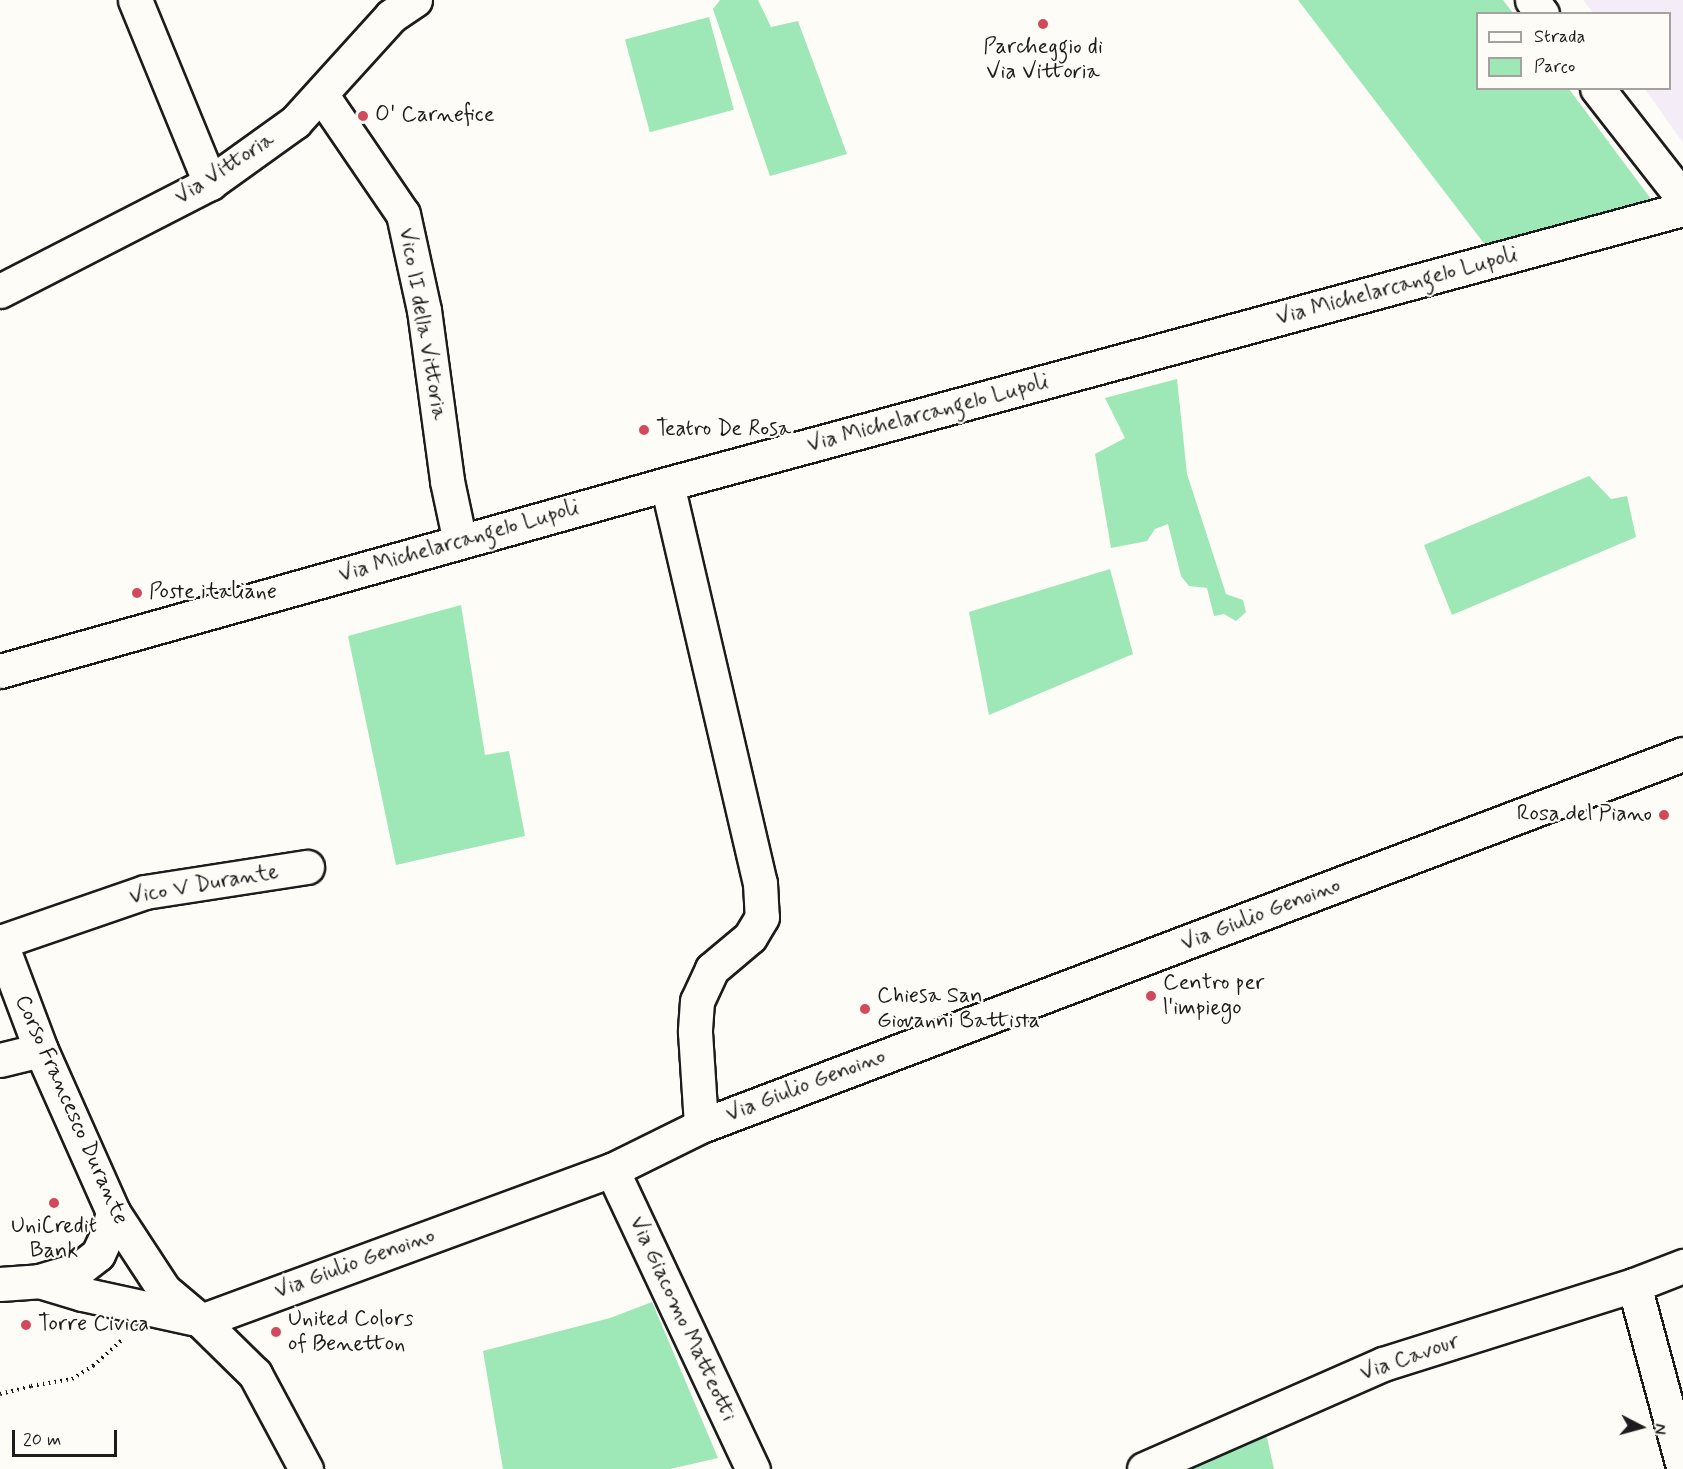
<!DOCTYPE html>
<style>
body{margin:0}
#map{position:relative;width:1683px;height:1469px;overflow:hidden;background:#fdfcf7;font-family:Mynerve,sans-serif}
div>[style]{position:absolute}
.built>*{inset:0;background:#f4edf8}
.green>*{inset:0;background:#9ee7b7;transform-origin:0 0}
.path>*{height:4px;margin-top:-2px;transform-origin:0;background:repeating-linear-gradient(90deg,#1c1c1c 0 1.5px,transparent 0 6px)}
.roads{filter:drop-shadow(2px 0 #1c1c1c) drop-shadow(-2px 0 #1c1c1c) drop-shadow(0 2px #1c1c1c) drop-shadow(0 -2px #1c1c1c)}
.minor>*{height:33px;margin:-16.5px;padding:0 16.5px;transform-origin:16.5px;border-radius:16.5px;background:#fdfcf7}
.dots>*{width:16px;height:16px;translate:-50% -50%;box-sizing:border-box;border:3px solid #fdfcf7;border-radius:50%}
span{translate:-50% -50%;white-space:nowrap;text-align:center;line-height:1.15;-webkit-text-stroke:4.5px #fdfcf7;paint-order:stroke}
.poi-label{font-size:22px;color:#1c1c1c}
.left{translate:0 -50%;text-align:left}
.right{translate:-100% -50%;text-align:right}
.street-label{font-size:22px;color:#1c1c1c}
.legend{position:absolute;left:1476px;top:12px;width:195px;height:78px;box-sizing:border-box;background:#fdfcf7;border:2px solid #a3a29f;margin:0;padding:8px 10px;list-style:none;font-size:18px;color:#1c1c1c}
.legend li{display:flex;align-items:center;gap:12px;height:30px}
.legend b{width:30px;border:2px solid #a3a29f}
.north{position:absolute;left:1611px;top:1397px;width:60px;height:60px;-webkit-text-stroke:4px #fdfcf7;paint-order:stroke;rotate:96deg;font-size:16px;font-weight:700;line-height:24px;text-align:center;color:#1c1c1c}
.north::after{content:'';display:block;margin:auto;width:21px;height:27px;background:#1c1c1c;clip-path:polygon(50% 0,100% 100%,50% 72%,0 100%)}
.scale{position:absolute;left:12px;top:1430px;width:105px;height:27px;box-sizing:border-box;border:3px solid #1c1c1c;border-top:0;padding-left:8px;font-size:18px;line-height:21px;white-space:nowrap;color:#1c1c1c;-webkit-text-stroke:4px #fdfcf7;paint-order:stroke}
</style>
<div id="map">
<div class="built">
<div style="clip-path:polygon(1583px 0,1683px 0,1683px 143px,1645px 89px,1670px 88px,1670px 14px,1593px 13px)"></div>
</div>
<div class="green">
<div style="clip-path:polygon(720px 0,758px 0,771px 27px,798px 21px,847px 154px,770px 176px,713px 9px)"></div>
<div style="clip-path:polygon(1298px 0,1503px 0,1513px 13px,1478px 14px,1478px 88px,1569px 89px,1651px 199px,1486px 246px)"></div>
<div style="left:709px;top:17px;width:96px;height:87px;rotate:75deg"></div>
<div style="clip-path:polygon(1177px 379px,1187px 474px,1226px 594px,1243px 600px,1246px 612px,1236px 621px,1224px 614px,1214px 616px,1207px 588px,1189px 586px,1181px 576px,1168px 524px,1155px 529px,1147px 541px,1111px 548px,1095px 454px,1125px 438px,1105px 398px)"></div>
<div style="clip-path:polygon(1589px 476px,1611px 499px,1627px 496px,1636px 537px,1452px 615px,1424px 545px)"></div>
<div style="clip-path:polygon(1110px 569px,1133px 654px,989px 715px,969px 612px)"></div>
<div style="clip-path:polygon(461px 605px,485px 755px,509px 751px,525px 836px,396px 865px,348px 636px)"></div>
<div style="clip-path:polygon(652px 1302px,718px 1458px,670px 1469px,503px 1469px,483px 1351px,610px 1318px)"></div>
<div style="clip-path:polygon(1265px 1429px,1274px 1469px,1166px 1469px)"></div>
</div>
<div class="path">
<div style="left:0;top:1394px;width:32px;rotate:-14deg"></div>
<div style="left:31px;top:1386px;width:42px;rotate:-9.7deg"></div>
<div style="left:72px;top:1379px;width:25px;rotate:-32deg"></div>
<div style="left:93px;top:1366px;width:40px;rotate:-42deg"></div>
</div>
<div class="roads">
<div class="minor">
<div style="left:135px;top:0;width:198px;rotate:67.7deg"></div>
<div style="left:1532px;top:0;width:17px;rotate:54deg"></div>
<div style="left:1597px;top:88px;width:140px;rotate:52deg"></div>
<div style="left:321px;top:94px;width:145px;rotate:55.7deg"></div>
<div style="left:403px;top:214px;width:98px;rotate:77.7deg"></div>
<div style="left:424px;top:310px;width:173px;rotate:82.3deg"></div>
<div style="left:447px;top:481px;width:62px;rotate:78deg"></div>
<div style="left:0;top:291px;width:236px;rotate:-27.2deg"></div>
<div style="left:210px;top:183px;width:105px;rotate:-35.7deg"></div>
<div style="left:295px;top:122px;width:143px;rotate:-47.8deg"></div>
<div style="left:391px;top:16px;width:29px;rotate:-34deg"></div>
<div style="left:667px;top:484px;width:410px;rotate:76.9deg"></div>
<div style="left:760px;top:883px;width:34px;rotate:87deg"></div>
<div style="left:762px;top:917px;width:23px;rotate:121deg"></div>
<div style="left:750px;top:937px;width:50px;rotate:139.9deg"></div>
<div style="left:712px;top:969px;width:35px;rotate:115deg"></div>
<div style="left:697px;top:1001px;width:31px;rotate:94deg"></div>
<div style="left:695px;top:1032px;width:94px;rotate:86.3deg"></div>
<div style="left:0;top:671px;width:693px;rotate:-15.66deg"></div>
<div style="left:667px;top:484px;width:1053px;rotate:-15.15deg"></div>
<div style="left:0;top:941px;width:116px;rotate:69.4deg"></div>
<div style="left:41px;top:1050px;width:177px;rotate:66deg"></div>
<div style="left:113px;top:1212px;width:93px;rotate:56.8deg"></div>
<div style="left:164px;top:1290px;width:48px;rotate:40deg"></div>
<div style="left:201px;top:1321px;width:76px;rotate:44.5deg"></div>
<div style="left:255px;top:1374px;width:108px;rotate:61.8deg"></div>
<div style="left:0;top:942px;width:153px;rotate:-19deg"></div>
<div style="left:145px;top:892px;width:164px;rotate:-8.8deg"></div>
<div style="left:0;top:1060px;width:42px;rotate:-13.7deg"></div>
<div style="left:612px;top:1170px;width:331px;rotate:64.8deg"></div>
<div style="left:39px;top:1281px;width:45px;rotate:16.8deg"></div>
<div style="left:82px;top:1294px;width:113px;rotate:12.3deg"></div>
<div style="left:0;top:1284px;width:39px;rotate:-4deg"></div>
<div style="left:39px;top:1281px;width:42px;rotate:-16.7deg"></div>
<div style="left:79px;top:1269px;width:24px;rotate:-38deg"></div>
<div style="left:98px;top:1254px;width:23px;rotate:-65deg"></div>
<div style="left:108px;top:1233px;width:22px;rotate:-77deg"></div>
<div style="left:1634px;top:1285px;width:188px;rotate:74.9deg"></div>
<div style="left:201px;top:1321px;width:438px;rotate:-20.2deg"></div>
<div style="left:612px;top:1170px;width:99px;rotate:-26.3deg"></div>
<div style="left:701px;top:1126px;width:1050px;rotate:-20.75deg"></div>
<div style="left:1144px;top:1469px;width:261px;rotate:-23.7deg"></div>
<div style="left:1383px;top:1364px;width:263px;rotate:-17.5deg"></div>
<div style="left:1634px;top:1285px;width:53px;rotate:-21.2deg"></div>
</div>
</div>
<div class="dots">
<div style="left:1043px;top:24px;background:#d1495b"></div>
<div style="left:363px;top:116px;background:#d1495b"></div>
<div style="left:644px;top:430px;background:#d1495b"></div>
<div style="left:137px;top:593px;background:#d1495b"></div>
<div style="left:1664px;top:815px;background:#d1495b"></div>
<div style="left:1151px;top:996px;background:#d1495b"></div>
<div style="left:865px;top:1009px;background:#d1495b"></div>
<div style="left:54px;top:1203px;background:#d1495b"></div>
<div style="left:26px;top:1325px;background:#d1495b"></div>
<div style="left:276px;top:1332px;background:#d1495b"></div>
</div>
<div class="poi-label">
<span style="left:1043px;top:60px">Parcheggio di<br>Via Vittoria</span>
<span class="left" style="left:375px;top:116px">O' Carnefice</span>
<span class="left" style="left:656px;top:430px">Teatro De Rosa</span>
<span class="left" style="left:149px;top:593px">Poste italiane</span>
<span class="right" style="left:1652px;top:815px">Rosa del Piano</span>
<span class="left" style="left:1163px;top:996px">Centro per<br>l'impiego</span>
<span class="left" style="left:877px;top:1009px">Chiesa San<br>Giovanni Battista</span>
<span style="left:54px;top:1239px">UniCredit<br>Bank</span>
<span class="left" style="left:288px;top:1332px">United Colors<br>of Benetton</span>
<span class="left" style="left:38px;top:1325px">Torre Civica</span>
</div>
<div class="street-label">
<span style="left:225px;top:169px;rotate:-33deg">Via Vittoria</span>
<span style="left:1397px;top:287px;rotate:-15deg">Via Michelarcangelo Lupoli</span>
<span style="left:422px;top:324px;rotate:80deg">Vico II della Vittoria</span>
<span style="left:928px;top:414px;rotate:-15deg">Via Michelarcangelo Lupoli</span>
<span style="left:459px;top:542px;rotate:-16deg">Via Michelarcangelo Lupoli</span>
<span style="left:204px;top:885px;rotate:-10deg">Vico V Durante</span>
<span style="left:1261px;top:915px;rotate:-21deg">Via Giulio Genoino</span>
<span style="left:806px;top:1086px;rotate:-21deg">Via Giulio Genoino</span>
<span style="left:71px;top:1110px;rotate:66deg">Corso Francesco Durante</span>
<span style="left:355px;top:1264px;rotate:-20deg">Via Giulio Genoino</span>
<span style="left:682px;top:1319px;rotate:65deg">Via Giacomo Matteotti</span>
<span style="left:1410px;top:1358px;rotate:-19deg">Via Cavour</span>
</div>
<ul class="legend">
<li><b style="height:8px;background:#fdfcf7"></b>Strada</li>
<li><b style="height:16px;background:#9ee7b7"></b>Parco</li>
</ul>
<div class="north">N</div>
<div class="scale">20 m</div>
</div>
